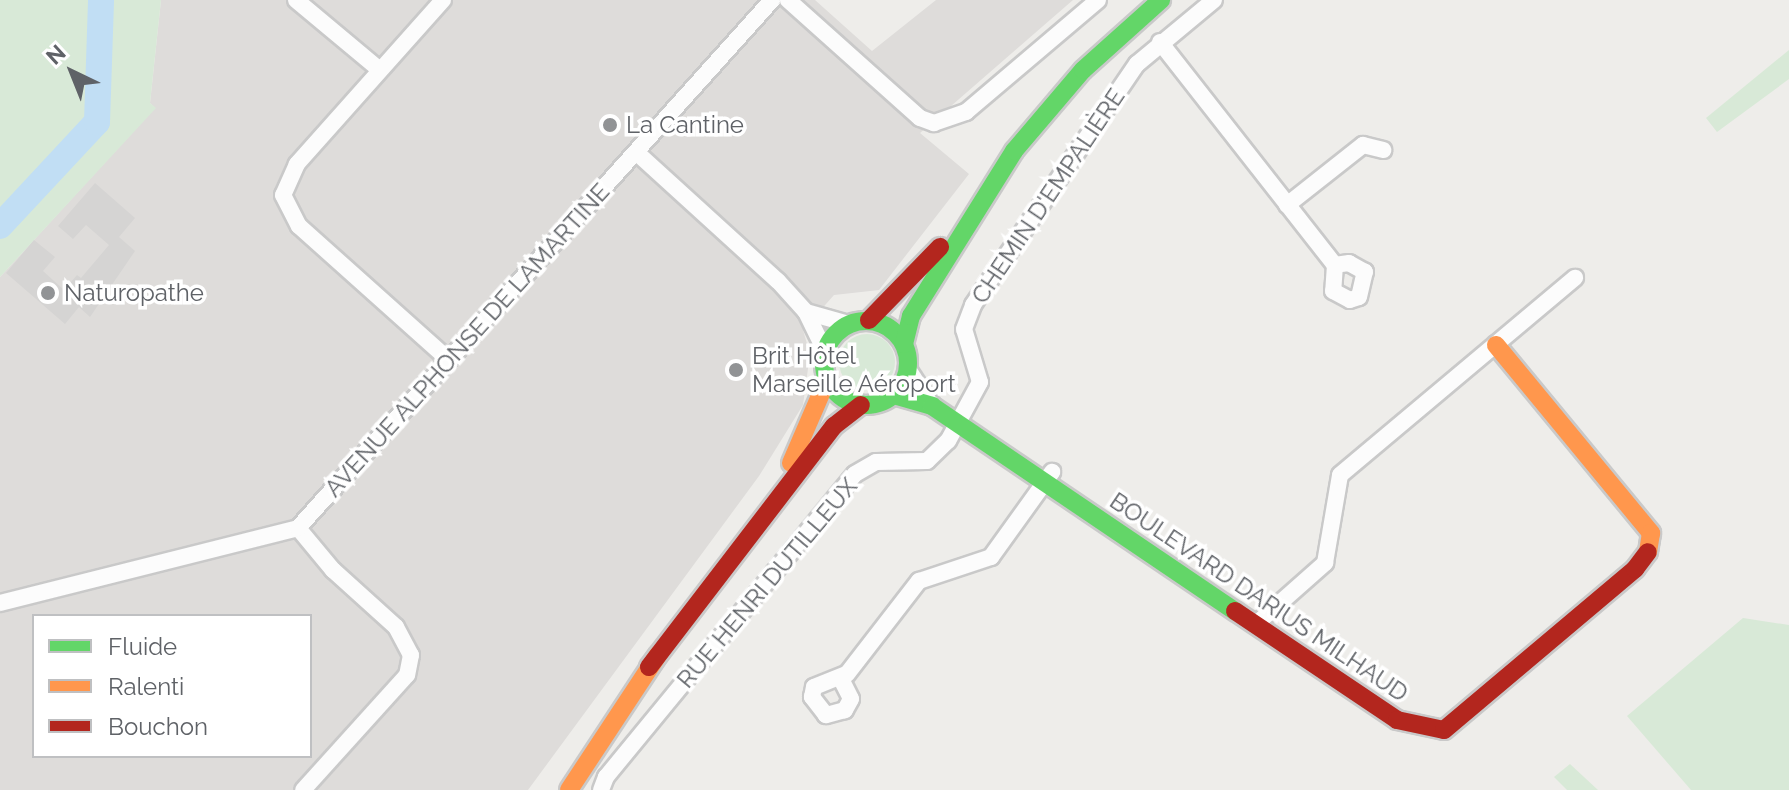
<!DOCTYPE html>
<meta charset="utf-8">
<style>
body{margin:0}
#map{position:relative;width:1789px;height:790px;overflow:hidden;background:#eeedea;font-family:Raleway,sans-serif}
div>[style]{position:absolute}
.industrial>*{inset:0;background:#dedcda}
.green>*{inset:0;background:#d8e9d7}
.round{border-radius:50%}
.river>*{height:26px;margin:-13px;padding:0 13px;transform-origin:13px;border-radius:13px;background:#c1def4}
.building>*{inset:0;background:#d5d4d3}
.roads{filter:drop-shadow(2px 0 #c9c9c9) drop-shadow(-2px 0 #c9c9c9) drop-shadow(0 2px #c9c9c9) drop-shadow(0 -2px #c9c9c9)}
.street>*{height:16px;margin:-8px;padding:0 8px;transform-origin:8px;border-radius:8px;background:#fcfcfc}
.fast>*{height:18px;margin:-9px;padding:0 9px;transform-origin:9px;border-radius:9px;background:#63d668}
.fast>.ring{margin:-9px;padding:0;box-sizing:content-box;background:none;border:18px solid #63d668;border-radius:50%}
.slow>*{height:18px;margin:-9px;padding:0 9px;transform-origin:9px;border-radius:9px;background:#ff974d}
.jam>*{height:18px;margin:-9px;padding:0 9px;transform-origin:9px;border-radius:9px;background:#b3261e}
.dots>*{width:22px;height:22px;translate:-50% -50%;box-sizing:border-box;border:4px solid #fff;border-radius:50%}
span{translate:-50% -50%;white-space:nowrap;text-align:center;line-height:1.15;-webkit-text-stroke:7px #fff;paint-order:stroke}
.poi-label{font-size:24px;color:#5f6267}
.left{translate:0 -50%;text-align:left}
.street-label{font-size:24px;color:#5f6267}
.legend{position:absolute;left:32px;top:614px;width:280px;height:144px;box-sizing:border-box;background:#fff;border:2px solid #bfc0c2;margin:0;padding:10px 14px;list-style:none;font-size:24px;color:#5f6267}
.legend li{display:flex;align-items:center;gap:16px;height:40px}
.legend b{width:40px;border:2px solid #bfc0c2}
.north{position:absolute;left:32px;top:32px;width:80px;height:80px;-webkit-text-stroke:6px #fff;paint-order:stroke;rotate:317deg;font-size:22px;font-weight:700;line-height:32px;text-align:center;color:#5f6267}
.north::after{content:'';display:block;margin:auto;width:28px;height:36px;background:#5f6267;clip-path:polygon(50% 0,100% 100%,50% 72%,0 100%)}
</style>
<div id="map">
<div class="industrial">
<div style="clip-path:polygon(evenodd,161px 0,815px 0,872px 51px,936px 0,1073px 0,920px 133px,969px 174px,879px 290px,834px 295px,803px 330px,810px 354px,803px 405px,759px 476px,528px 790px,0 790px,0 277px,155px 108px,150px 103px,161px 0,34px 616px,310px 616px,310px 756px,34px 756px,34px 616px)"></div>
</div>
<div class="green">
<div style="clip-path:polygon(0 0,161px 0,150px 103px,156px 108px,0 277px)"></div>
<div style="clip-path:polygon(1789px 50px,1789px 79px,1717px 132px,1706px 118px)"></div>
<div class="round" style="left:839px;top:334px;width:56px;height:56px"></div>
<div style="clip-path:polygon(1743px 618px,1789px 625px,1789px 790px,1691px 790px,1627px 716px)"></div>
<div style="clip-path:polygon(1570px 764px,1598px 790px,1567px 790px,1554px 777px)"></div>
</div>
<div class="river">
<div style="left:0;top:226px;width:142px;rotate:-47deg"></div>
<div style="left:97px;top:122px;width:122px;rotate:-88.1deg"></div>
</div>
<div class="building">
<div style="clip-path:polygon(95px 183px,135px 218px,119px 237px,135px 251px,90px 317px,79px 307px,65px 324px,6px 273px,34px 240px,55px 257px,43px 271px,64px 290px,77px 275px,81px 278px,109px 245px,86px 225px,73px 239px,58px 226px)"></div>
</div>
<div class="roads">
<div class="street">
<div style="left:296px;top:0;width:109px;rotate:39.8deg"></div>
<div style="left:443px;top:0;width:220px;rotate:131.7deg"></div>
<div style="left:297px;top:164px;width:34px;rotate:114deg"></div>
<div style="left:283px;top:195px;width:35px;rotate:63deg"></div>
<div style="left:299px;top:226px;width:201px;rotate:41.8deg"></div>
<div style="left:788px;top:0;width:177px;rotate:41.8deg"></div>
<div style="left:920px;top:118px;width:15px;rotate:20deg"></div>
<div style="left:934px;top:123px;width:34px;rotate:-19deg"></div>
<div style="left:966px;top:112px;width:173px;rotate:-40.3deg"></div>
<div style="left:1160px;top:42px;width:283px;rotate:51.9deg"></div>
<div style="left:1335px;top:265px;width:26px;rotate:94deg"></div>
<div style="left:1333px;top:291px;width:19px;rotate:28deg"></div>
<div style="left:1350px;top:300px;width:9px;rotate:-18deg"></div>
<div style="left:1359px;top:297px;width:26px;rotate:-77deg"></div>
<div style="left:1365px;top:272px;width:18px;rotate:-151deg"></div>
<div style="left:1349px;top:263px;width:14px;rotate:172deg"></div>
<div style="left:636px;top:152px;width:192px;rotate:42.3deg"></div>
<div style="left:778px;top:281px;width:42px;rotate:47.9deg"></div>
<div style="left:806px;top:312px;width:43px;rotate:64deg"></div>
<div style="left:1287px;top:205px;width:97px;rotate:-38.3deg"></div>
<div style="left:1363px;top:145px;width:21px;rotate:14deg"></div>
<div style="left:806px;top:312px;width:45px;rotate:15.6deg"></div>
<div style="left:908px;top:369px;width:44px;rotate:57deg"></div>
<div style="left:298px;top:528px;width:55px;rotate:50.2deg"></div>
<div style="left:333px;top:570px;width:85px;rotate:42.1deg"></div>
<div style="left:396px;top:627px;width:32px;rotate:62deg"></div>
<div style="left:411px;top:655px;width:20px;rotate:101deg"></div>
<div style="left:407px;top:675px;width:155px;rotate:132.1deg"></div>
<div style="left:0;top:603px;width:307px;rotate:-14.1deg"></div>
<div style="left:298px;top:528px;width:710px;rotate:-48.08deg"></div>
<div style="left:1255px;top:625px;width:94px;rotate:-41.5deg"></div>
<div style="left:1325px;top:563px;width:89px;rotate:-80.3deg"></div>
<div style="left:1340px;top:475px;width:307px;rotate:-40deg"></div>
<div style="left:841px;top:679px;width:22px;rotate:63deg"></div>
<div style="left:851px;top:699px;width:13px;rotate:119deg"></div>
<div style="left:845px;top:710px;width:20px;rotate:165deg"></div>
<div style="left:826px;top:715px;width:23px;rotate:-128deg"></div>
<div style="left:812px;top:697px;width:10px;rotate:-79deg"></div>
<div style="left:814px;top:687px;width:35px;rotate:-22deg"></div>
<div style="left:847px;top:674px;width:118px;rotate:-52.3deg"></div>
<div style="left:919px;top:581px;width:76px;rotate:-18.4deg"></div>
<div style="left:991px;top:557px;width:105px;rotate:-54.3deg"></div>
<div style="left:601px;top:790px;width:14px;rotate:-69deg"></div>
<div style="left:606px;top:777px;width:392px;rotate:-50.6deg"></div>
<div style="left:855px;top:474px;width:24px;rotate:-30deg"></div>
<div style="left:876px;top:462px;width:51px;rotate:-1.1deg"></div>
<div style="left:927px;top:461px;width:29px;rotate:-44deg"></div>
<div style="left:948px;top:441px;width:67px;rotate:-61.5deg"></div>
<div style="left:980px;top:382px;width:55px;rotate:-106.8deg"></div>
<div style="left:964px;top:329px;width:26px;rotate:-69deg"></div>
<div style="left:973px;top:305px;width:292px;rotate:-55.8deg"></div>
<div style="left:1137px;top:64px;width:100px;rotate:-39.7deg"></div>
</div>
<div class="fast">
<div class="ring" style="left:824px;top:321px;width:66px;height:66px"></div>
<div style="left:904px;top:344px;width:29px;rotate:-76deg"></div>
<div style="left:911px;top:316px;width:195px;rotate:-58deg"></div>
<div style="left:1014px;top:151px;width:106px;rotate:-49.6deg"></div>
<div style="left:1083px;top:70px;width:105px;rotate:-41.9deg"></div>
<div style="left:894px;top:395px;width:40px;rotate:16deg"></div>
<div style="left:932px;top:406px;width:366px;rotate:34.1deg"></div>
</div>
<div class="slow">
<div style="left:1496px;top:345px;width:244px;rotate:50.5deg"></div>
<div style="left:1651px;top:533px;width:19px;rotate:99deg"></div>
<div style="left:791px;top:463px;width:90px;rotate:-66.6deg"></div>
<div style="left:569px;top:790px;width:162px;rotate:-56.6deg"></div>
</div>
<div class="jam">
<div style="left:869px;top:320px;width:102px;rotate:-45.8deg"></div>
<div style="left:1235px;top:611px;width:195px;rotate:33.9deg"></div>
<div style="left:1397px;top:720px;width:48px;rotate:12deg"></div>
<div style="left:1444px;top:730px;width:250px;rotate:-40.1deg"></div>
<div style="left:1635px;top:569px;width:21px;rotate:-53deg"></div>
<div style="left:649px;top:667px;width:304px;rotate:-52.5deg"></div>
<div style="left:834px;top:426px;width:34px;rotate:-38deg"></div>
</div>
</div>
<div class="dots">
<div style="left:610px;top:125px;background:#919395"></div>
<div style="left:48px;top:293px;background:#919395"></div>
<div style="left:736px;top:370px;background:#919395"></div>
</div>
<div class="poi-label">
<span class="left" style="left:626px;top:125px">La Cantine</span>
<span class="left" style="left:64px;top:293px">Naturopathe</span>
<span class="left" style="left:752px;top:370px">Brit Hôtel<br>Marseille Aéroport</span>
</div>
<div class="street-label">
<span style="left:1048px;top:196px;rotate:-56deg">CHEMIN D'EMPALIÈRE</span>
<span style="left:467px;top:340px;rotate:-48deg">AVENUE ALPHONSE DE LAMARTINE</span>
<span style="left:767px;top:583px;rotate:-50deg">RUE HENRI DUTILLEUX</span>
<span style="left:1259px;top:597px;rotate:34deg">BOULEVARD DARIUS MILHAUD</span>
</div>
<ul class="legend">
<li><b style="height:10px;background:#63d668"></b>Fluide</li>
<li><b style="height:10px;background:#ff974d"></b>Ralenti</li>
<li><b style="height:10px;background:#b3261e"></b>Bouchon</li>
</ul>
<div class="north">N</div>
</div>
